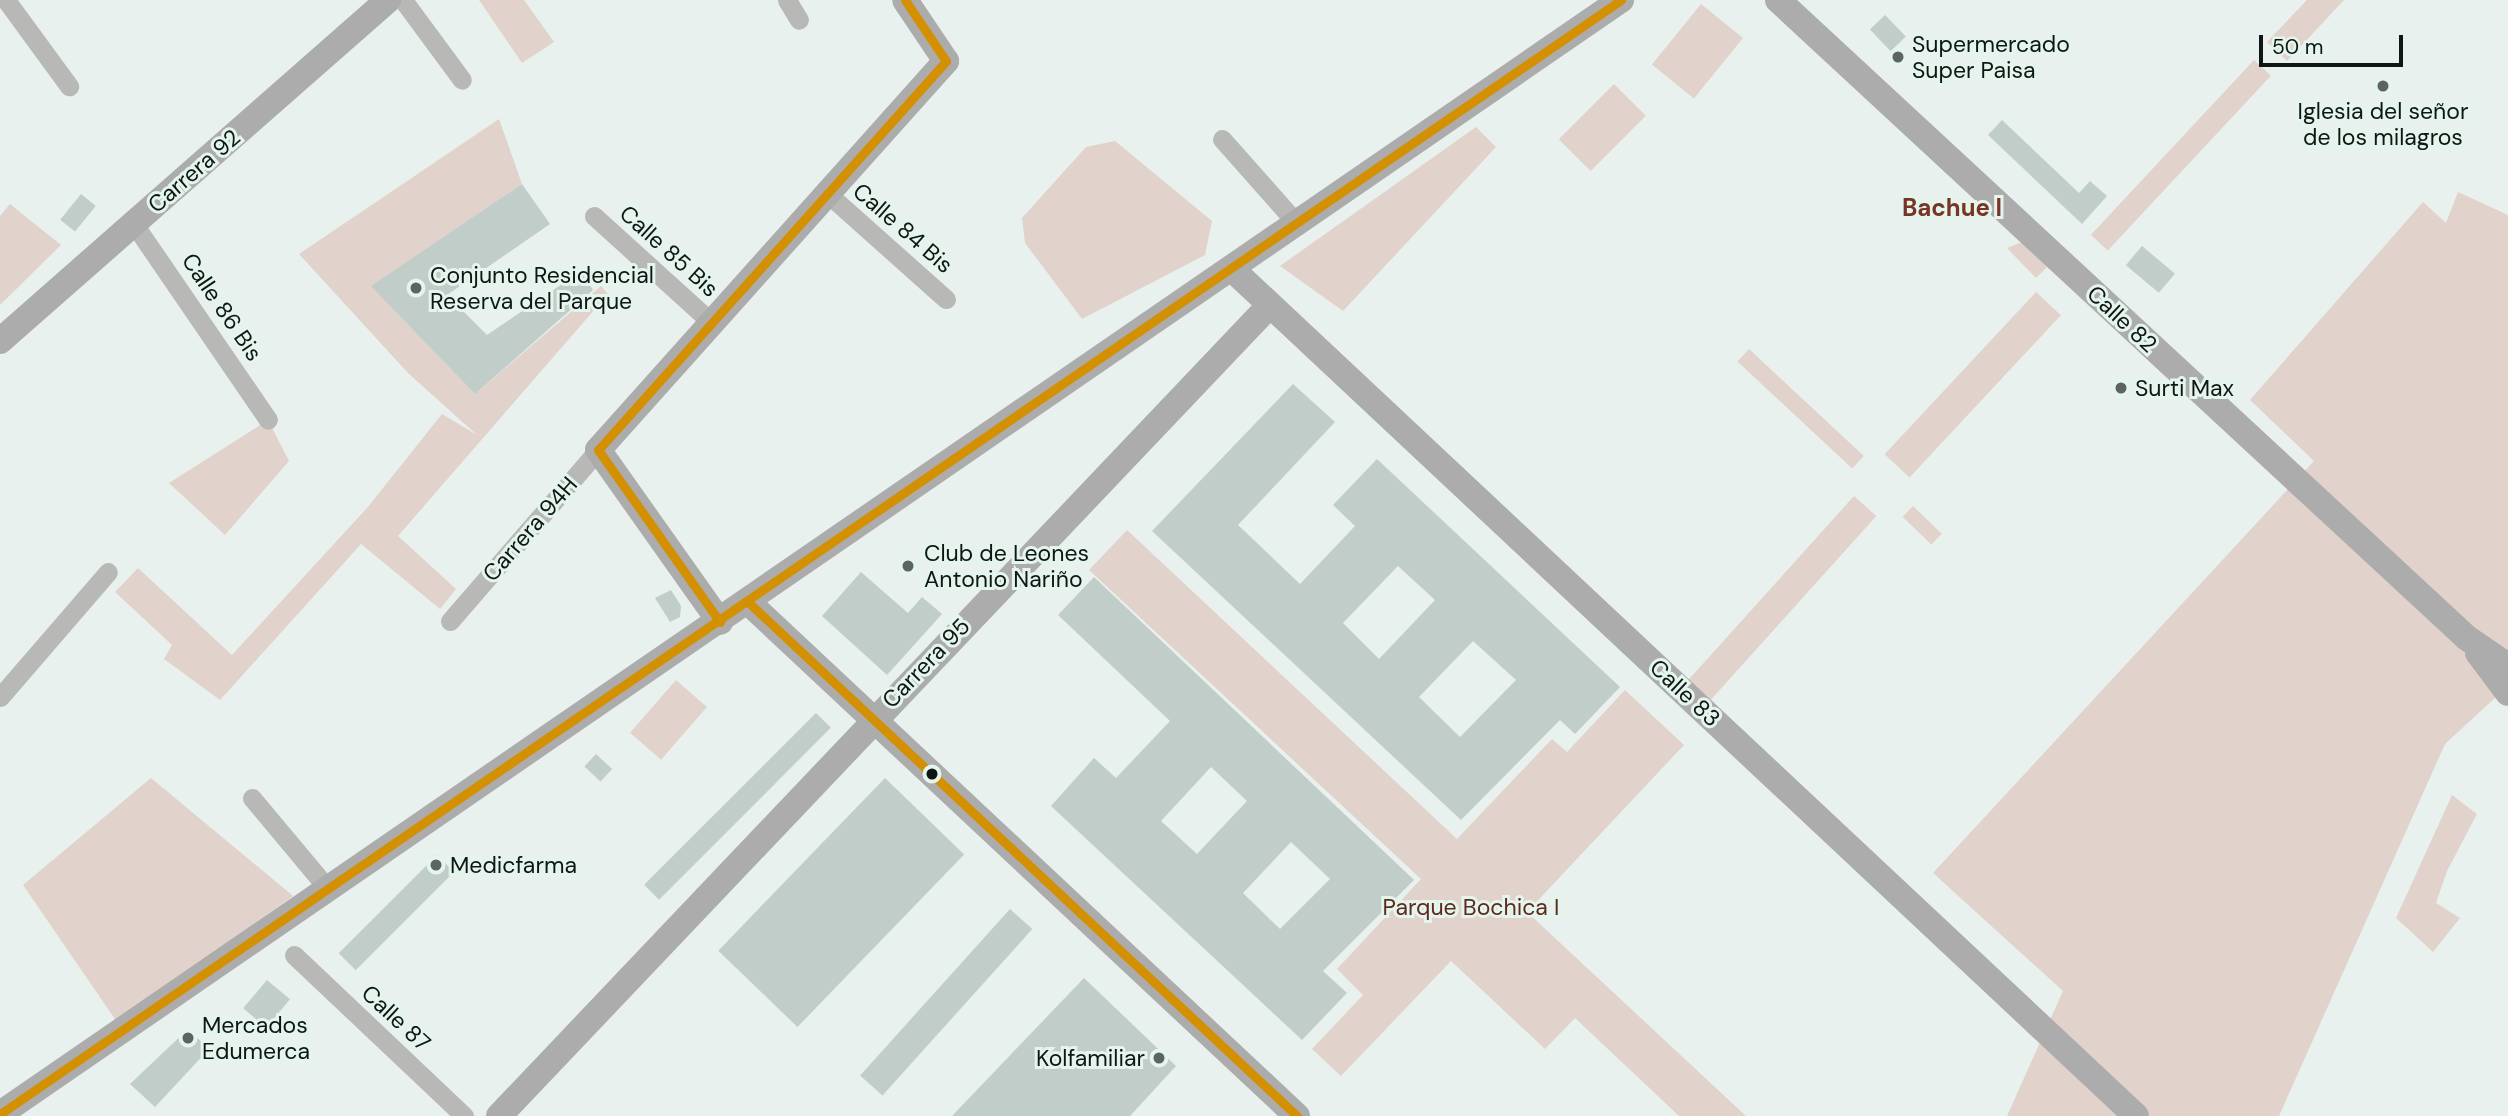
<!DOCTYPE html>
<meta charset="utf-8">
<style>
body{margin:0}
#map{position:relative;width:2508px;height:1116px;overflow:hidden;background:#e8f1ed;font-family:"DM Sans",sans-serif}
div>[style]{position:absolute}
.green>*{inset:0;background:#e1d2cb;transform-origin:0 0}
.building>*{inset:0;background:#c0cdc8;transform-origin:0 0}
.street>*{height:19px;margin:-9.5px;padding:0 9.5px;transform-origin:9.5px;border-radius:9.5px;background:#b8b8b7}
.secondary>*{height:26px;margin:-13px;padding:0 13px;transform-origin:13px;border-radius:13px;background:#adacac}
.bus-1>*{height:9px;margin:-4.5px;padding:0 4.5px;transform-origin:4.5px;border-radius:4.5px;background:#d49003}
.dots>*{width:19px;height:19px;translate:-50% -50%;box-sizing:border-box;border:4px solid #e4f5ed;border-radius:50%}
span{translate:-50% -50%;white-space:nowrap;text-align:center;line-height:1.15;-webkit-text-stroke:6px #e4f5ed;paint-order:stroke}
.poi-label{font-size:23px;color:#101614}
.left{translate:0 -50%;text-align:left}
.right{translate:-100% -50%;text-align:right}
.street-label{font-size:23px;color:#101614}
.park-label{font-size:23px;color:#60291e}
.neighbourhood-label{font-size:24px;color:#793425;font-weight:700}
.scale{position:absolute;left:2259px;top:35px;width:144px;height:32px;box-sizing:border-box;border:4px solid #101614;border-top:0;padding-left:9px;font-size:21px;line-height:24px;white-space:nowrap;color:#101614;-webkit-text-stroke:5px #e4f5ed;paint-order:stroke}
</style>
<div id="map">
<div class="green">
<div style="clip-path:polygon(479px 0,524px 0,554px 42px,522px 63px)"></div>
<div style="clip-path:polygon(2307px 0,2344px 0,2287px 61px,2267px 42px)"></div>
<div style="left:1701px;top:4px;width:54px;height:78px;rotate:39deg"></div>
<div style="left:2254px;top:60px;width:23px;height:239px;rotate:43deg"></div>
<div style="left:1614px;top:84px;width:45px;height:78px;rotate:45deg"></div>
<div style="clip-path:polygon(499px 119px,522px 184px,372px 286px,475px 394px,601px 286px,608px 294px,398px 536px,456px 589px,440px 609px,361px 544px,220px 700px,164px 659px,172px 645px,115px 592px,138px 568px,232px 655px,367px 508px,442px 414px,477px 435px,408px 373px,299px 254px)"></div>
<div style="clip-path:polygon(1476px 127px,1496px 147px,1343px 311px,1280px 266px)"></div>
<div style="clip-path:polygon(1115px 141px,1212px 221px,1205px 255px,1082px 319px,1025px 243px,1022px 218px,1086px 147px)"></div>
<div style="clip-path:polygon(2458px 192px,2508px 215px,2508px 686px,2445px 744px,2279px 1116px,2007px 1116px,2063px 991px,1933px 873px,2314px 461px,2250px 400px,2423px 202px,2446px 223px)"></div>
<div style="clip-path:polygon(10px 204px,61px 245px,0 305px,0 216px)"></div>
<div style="clip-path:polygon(2022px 242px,2047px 267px,2036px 278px,2007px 248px)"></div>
<div style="left:2036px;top:292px;width:34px;height:222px;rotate:43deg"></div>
<div style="left:1749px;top:349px;width:157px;height:17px;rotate:43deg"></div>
<div style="clip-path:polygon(268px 420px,289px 461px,225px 535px,169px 483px)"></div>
<div style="left:1854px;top:496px;width:30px;height:255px;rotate:42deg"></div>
<div style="left:1913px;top:506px;width:40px;height:15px;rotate:44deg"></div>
<div style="clip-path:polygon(1127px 530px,1457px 839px,1552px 739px,1567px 752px,1625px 690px,1684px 745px,1527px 912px,1746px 1116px,1679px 1116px,1575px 1018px,1545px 1049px,1451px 961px,1341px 1076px,1312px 1049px,1363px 995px,1337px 969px,1421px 879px,1089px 570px)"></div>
<div style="left:676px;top:680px;width:41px;height:70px;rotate:41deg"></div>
<div style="clip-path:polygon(151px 778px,293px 896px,117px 1022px,23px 885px)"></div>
<div style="clip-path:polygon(2452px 795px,2477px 814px,2447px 871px,2436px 903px,2460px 918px,2433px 952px,2396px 918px)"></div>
</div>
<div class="building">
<div style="left:1885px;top:15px;width:30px;height:21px;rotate:46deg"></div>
<div style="clip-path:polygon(2002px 120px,2079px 193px,2090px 181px,2107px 196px,2082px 224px,1988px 135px)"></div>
<div style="clip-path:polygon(522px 184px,550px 224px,447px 295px,487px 335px,581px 271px,593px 290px,475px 394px,371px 286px)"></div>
<div style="left:81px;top:194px;width:19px;height:33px;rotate:39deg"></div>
<div style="left:2142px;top:246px;width:43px;height:25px;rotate:40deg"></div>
<div style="clip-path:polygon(evenodd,1293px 384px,1335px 422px,1238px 525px,1300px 584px,1355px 526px,1333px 505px,1377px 459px,1620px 687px,1575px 734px,1560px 720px,1461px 820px,1152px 531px,1293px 384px,1398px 566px,1435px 600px,1379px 659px,1343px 623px,1398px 566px,1293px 384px,1473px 641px,1516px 680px,1460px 737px,1419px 697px,1473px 641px)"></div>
<div style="clip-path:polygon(861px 572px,908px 613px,922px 597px,942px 614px,887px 675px,822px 616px)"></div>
<div style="clip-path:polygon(evenodd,1094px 577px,1414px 880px,1323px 971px,1347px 993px,1302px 1040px,1051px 806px,1094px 758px,1116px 778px,1170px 721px,1058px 615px,1094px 577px,1211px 767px,1247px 801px,1197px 854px,1161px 821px,1211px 767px,1094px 577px,1291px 842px,1330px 879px,1280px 929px,1243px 893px,1291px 842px)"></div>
<div style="clip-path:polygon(671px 590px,681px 606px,680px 617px,670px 622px,655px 598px)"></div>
<div style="left:816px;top:713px;width:21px;height:243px;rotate:45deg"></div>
<div style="left:596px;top:754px;width:22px;height:17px;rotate:43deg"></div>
<div style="left:885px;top:778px;width:110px;height:240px;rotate:44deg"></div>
<div style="left:437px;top:855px;width:24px;height:139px;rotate:45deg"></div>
<div style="left:1010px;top:909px;width:30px;height:224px;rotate:42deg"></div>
<div style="clip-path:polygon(1084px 978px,1176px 1066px,1130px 1116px,952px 1116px)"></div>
<div style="left:267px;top:980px;width:30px;height:37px;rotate:40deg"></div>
<div style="clip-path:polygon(188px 1029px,209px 1049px,155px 1107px,130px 1084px)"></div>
</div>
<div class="street">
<div style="left:6px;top:0;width:107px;rotate:53.8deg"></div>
<div style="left:403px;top:0;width:99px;rotate:53.6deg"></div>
<div style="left:787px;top:0;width:23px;rotate:59deg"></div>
<div style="left:1222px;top:139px;width:115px;rotate:48.5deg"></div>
<div style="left:828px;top:194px;width:158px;rotate:41.7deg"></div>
<div style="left:594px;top:216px;width:159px;rotate:42.2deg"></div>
<div style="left:134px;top:224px;width:237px;rotate:55.6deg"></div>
<div style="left:450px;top:621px;width:226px;rotate:-49.1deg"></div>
<div style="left:0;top:697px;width:165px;rotate:-49.2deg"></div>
<div style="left:252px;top:798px;width:119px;rotate:50.1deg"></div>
<div style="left:294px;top:955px;width:234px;rotate:43.4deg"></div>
</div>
<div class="secondary">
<div style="left:1778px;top:0;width:939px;rotate:42.8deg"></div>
<div style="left:2467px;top:638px;width:50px;rotate:34.3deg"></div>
<div style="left:1233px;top:270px;width:1237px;rotate:43.13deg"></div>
<div style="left:0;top:341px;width:517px;rotate:-41.31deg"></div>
<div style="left:748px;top:602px;width:752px;rotate:43.11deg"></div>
<div style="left:720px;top:622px;width:211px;rotate:-125.3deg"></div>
<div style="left:598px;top:450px;width:522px;rotate:-48.18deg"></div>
<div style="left:946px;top:61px;width:73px;rotate:-123.9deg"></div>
<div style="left:2478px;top:653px;width:50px;rotate:53.1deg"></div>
<div style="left:0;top:1114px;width:1967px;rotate:-34.5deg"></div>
<div style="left:499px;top:1116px;width:1119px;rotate:-46.45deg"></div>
</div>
<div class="bus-1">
<div style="left:748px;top:602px;width:752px;rotate:43.11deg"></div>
<div style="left:720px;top:622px;width:211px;rotate:-125.3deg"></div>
<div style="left:598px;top:450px;width:522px;rotate:-48.18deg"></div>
<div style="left:946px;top:61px;width:73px;rotate:-123.9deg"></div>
<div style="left:0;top:1114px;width:1967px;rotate:-34.5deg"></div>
</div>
<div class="dots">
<div style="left:1898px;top:57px;background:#5c6360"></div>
<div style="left:2383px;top:86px;background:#5c6360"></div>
<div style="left:416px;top:288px;background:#5c6360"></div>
<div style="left:2121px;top:388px;background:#5c6360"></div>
<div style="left:908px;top:566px;background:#5c6360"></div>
<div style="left:932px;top:774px;background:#101614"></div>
<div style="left:436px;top:865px;background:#5c6360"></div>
<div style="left:188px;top:1038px;background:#5c6360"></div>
<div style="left:1159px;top:1058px;background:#5c6360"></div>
</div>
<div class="poi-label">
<span class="left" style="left:1912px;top:57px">Supermercado<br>Super Paisa</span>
<span style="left:2383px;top:124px">Iglesia del señor<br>de los milagros</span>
<span class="left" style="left:430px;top:288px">Conjunto Residencial<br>Reserva del Parque</span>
<span class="left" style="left:2135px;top:388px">Surti Max</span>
<span class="left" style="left:924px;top:566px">Club de Leones<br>Antonio Nariño</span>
<span class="left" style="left:450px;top:865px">Medicfarma</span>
<span class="left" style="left:202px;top:1038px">Mercados<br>Edumerca</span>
<span class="right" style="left:1145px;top:1058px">Kolfamiliar</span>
</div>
<div class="street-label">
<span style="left:194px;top:171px;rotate:-41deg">Carrera 92</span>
<span style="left:903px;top:228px;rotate:41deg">Calle 84 Bis</span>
<span style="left:669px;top:251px;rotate:42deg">Calle 85 Bis</span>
<span style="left:222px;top:307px;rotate:56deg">Calle 86 Bis</span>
<span style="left:2122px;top:319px;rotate:43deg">Calle 82</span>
<span style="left:530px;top:529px;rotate:-49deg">Carrera 94H</span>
<span style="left:926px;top:663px;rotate:-46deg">Carrera 95</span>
<span style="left:1685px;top:693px;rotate:43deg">Calle 83</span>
<span style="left:396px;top:1018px;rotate:43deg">Calle 87</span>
</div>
<div class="park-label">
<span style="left:1471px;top:907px">Parque Bochica I</span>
</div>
<div class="neighbourhood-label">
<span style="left:1952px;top:208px">Bachue I</span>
</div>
<div class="scale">50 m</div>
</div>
